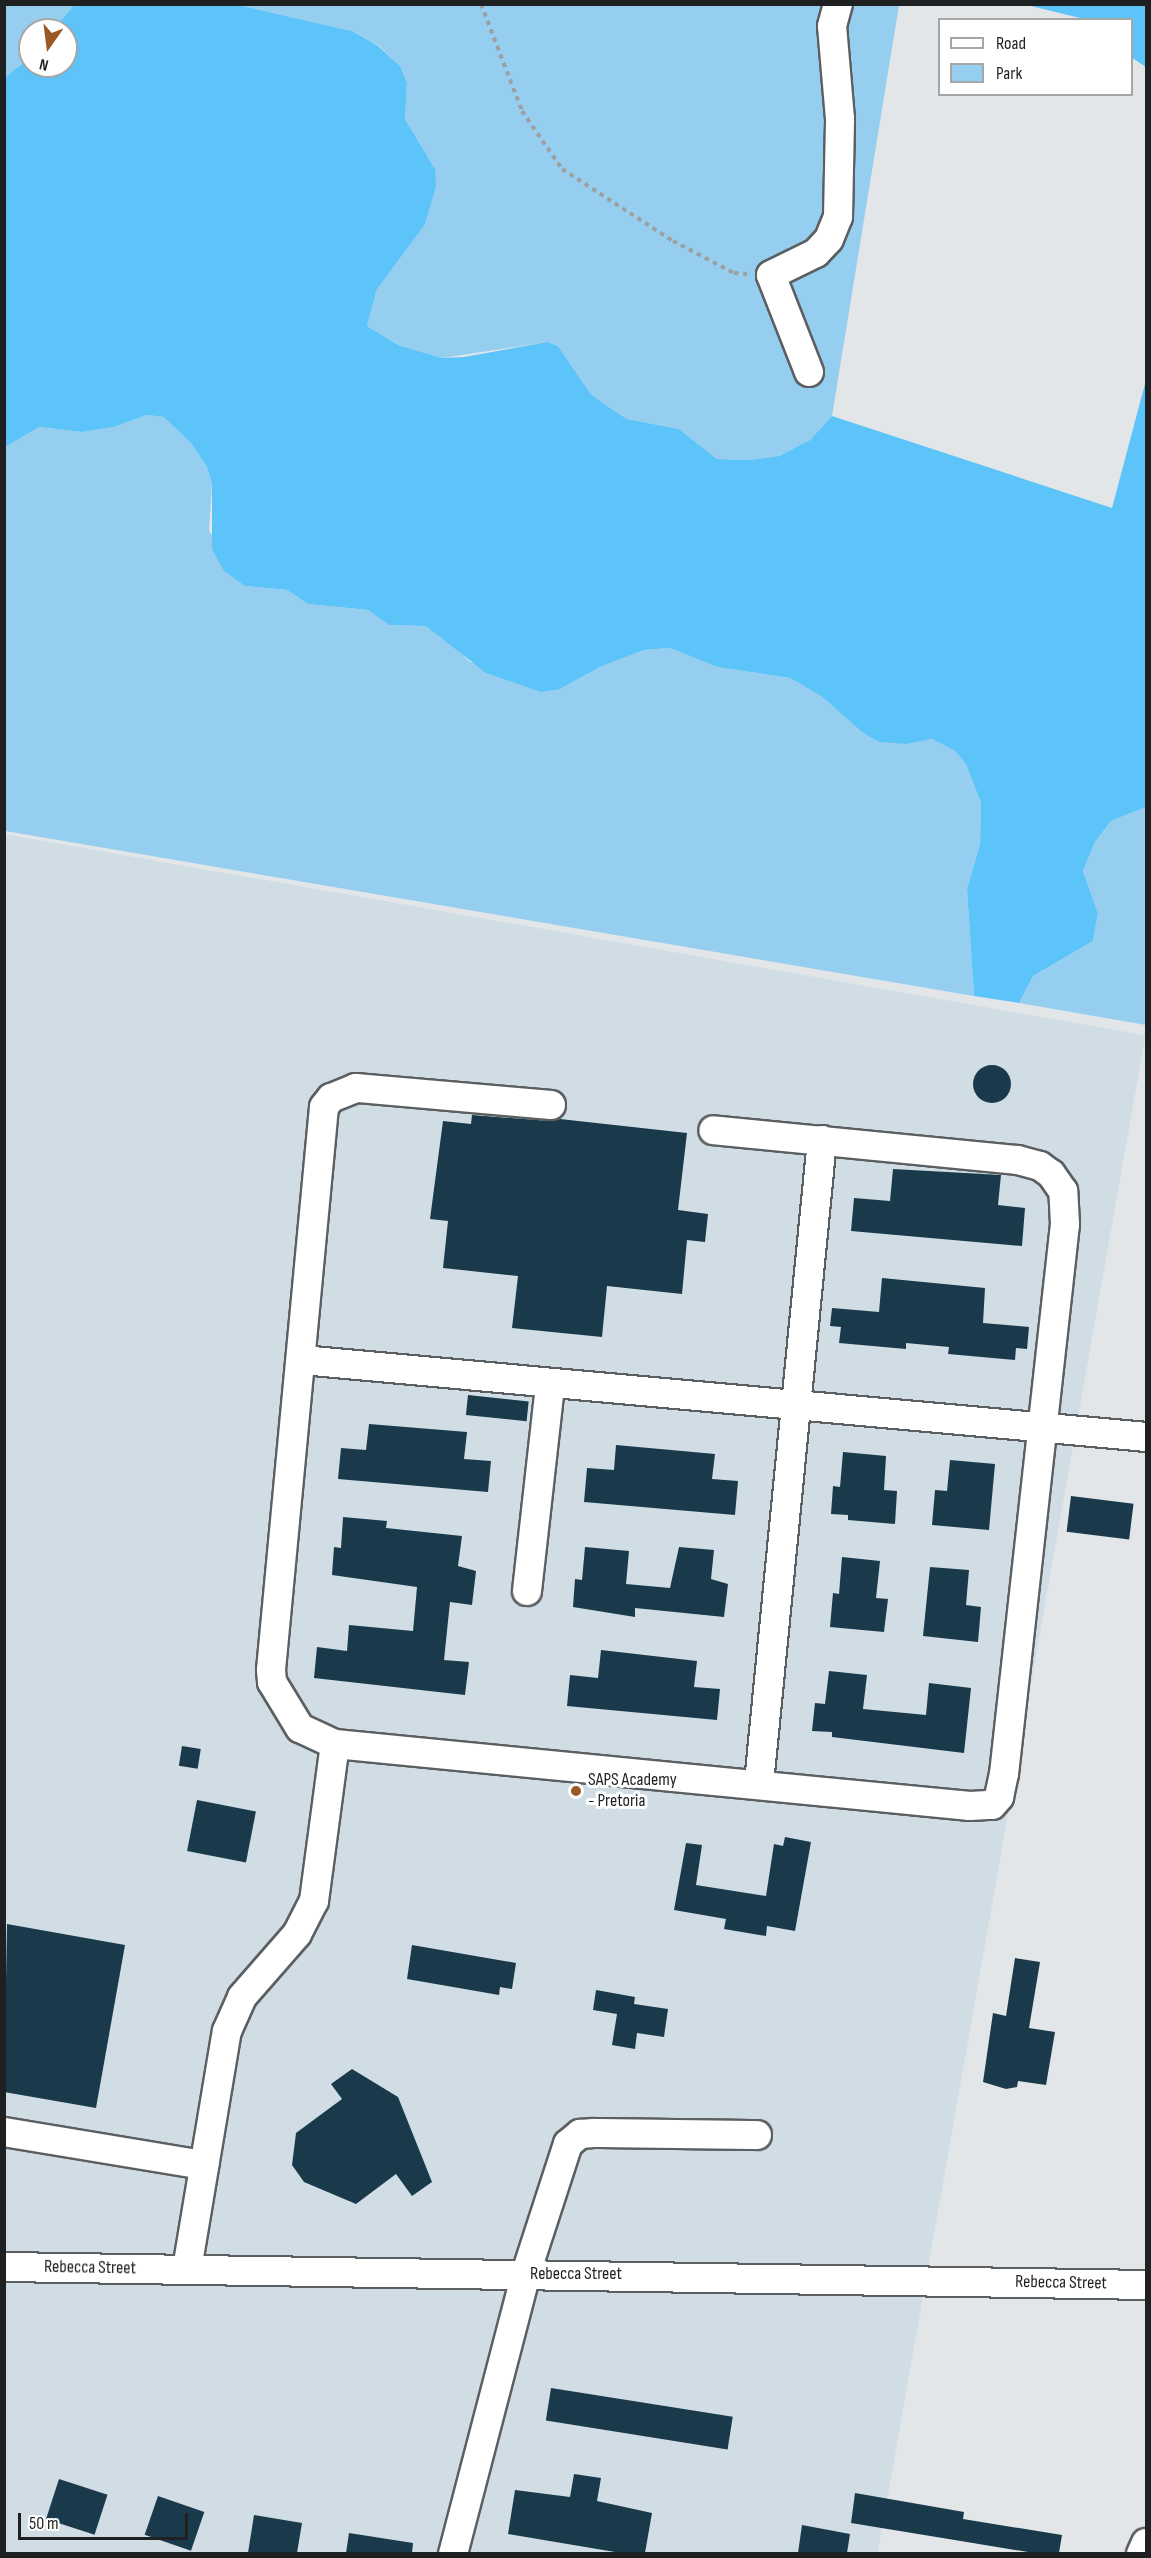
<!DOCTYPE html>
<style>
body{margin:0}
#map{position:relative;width:1151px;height:2558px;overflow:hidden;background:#e2e6e9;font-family:"Sofia Sans Condensed",sans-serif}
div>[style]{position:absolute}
.built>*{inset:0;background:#d1dde4;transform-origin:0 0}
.green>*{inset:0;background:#96cef0}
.forest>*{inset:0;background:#5dc4fa}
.building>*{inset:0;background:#1a3a4c;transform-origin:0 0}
.round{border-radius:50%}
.path>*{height:4px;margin-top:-2px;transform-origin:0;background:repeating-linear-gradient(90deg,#9da0a2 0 4.5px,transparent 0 9px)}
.roads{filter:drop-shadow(2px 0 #5c5f62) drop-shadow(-2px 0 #5c5f62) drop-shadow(0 2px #5c5f62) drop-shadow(0 -2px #5c5f62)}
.minor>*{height:28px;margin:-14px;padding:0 14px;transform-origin:14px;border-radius:14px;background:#fff}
.dots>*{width:16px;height:16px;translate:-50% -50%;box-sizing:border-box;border:3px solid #fff;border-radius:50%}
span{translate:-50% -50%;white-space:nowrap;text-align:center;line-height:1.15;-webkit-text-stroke:6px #fff;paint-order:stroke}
.poi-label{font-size:18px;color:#1f2021}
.left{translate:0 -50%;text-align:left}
.street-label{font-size:18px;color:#1f2021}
.frame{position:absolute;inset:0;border:6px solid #1f2021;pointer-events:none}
.legend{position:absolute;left:938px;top:18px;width:195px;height:78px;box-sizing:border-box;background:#fff;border:2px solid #a5a6a6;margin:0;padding:8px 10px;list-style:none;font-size:18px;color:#1f2021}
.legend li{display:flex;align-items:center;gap:12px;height:30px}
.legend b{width:30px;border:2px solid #a5a6a6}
.north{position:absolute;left:18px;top:18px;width:60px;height:60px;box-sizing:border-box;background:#fff;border:2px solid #a5a6a6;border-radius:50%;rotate:194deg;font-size:16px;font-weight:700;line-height:24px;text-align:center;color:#1f2021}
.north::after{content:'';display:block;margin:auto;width:21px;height:27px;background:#9a5825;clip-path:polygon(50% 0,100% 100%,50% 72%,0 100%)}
.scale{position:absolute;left:18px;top:2513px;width:170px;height:27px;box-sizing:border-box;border:3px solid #1f2021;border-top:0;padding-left:8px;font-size:18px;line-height:21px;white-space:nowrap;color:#1f2021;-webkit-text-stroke:4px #fff;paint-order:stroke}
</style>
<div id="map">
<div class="built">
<div style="left:4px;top:834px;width:1159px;height:1719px;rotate:10deg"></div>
</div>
<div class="green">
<div style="clip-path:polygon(5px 5px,74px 5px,53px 30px,30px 30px,30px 58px,5px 77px)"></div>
<div style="clip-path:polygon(238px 5px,899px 5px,832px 416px,810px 440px,779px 456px,748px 460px,717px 459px,679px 429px,627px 419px,604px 404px,590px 393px,558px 346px,547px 342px,442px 358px,398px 345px,367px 326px,377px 289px,435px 169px,405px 119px,407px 83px,400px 66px,378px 45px,352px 31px)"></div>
<div style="clip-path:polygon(147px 415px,165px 417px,191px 443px,207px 467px,212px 484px,209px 531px,245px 586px,287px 590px,308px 604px,368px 610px,389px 625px,426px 626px,449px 641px,470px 662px,560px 689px,600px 667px,644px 650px,670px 648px,717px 667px,790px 678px,821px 696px,863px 733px,907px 744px,932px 739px,955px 751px,966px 764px,981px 803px,980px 844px,967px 889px,974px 996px,5px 831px,4px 447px,39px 427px,82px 432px,114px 427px)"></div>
<div style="clip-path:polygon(1146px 807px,1146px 1025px,1019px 1003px,1033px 976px,1093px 941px,1098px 913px,1083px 871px,1095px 842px,1111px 821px)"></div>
</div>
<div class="forest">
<div style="clip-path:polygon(132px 5px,238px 5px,352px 31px,377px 45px,400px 66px,407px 83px,405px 119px,435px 169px,436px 186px,425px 224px,377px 289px,367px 326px,398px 345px,442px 358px,464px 357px,547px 342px,558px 346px,590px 393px,604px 404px,627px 419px,679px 429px,717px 459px,748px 460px,779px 456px,810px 440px,832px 416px,1112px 508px,1146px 380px,1146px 807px,1111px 821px,1095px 842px,1083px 871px,1098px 913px,1093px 941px,1033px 976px,1019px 1003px,974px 996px,967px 889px,980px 844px,981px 803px,966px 764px,955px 751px,932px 739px,907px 744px,880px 742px,863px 733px,821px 696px,790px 678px,717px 667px,670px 648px,644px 650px,600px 667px,560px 689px,541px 692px,486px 673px,426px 626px,389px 625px,368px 610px,308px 604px,287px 590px,245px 586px,224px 571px,212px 549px,212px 484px,207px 467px,191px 443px,164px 417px,147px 415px,114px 427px,82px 432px,39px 427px,5px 447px,5px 77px,30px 58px,30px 66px,66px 66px,66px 30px,53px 30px,74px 5px)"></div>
<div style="clip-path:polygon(1027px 5px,1146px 5px,1146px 67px,1132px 58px,1132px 20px,1084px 19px)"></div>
</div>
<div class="building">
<div class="round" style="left:973px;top:1065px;width:38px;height:38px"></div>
<div style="clip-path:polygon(472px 1115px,550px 1121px,560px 1119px,687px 1133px,678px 1210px,708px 1214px,705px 1242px,687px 1240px,682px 1294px,607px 1286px,602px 1337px,512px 1328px,518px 1276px,443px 1268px,448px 1221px,430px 1219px,443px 1121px,471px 1124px)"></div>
<div style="clip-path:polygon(893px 1169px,1001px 1175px,998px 1205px,1025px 1208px,1022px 1246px,851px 1231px,854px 1198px,890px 1201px)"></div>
<div style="clip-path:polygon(882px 1278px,985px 1288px,983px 1323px,1029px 1327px,1027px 1349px,1016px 1348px,1015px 1360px,948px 1354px,949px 1347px,906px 1343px,906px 1349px,839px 1343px,841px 1327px,830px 1326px,832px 1308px,879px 1312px)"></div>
<div style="left:468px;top:1395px;width:61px;height:20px;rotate:6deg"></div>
<div style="clip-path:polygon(369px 1424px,467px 1432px,464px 1459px,491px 1461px,488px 1492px,338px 1479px,341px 1448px,366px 1450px)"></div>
<div style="clip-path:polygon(616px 1445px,715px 1454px,712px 1479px,738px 1481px,735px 1515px,584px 1502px,587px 1468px,614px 1470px)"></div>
<div style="clip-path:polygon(843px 1452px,886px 1456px,884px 1490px,897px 1491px,895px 1524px,848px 1520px,848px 1515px,831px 1514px,833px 1486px,840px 1487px)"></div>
<div style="clip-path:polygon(950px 1460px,995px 1464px,989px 1530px,932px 1525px,935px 1490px,947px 1491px)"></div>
<div style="left:1071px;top:1496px;width:63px;height:36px;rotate:7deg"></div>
<div style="clip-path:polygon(343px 1517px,387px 1521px,386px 1528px,462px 1536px,458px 1566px,476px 1571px,472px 1605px,450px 1602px,444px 1660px,469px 1662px,465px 1695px,314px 1678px,317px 1647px,347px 1651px,349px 1625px,413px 1631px,417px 1587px,332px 1575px,334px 1547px,341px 1548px)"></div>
<div style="clip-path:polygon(585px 1547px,629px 1551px,626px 1584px,670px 1588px,679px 1547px,714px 1550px,711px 1579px,728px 1584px,724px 1617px,635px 1608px,635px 1617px,573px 1607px,575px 1579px,582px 1580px)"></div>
<div style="clip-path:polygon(842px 1557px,880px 1561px,876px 1598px,888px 1599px,884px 1632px,830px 1627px,833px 1593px,839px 1594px)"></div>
<div style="clip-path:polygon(930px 1567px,969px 1570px,966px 1605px,981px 1607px,978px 1642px,923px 1636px)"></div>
<div style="clip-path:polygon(601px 1650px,697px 1661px,694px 1687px,720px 1689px,717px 1720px,567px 1706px,570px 1675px,598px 1678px)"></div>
<div style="clip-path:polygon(829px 1671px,867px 1675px,863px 1709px,926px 1715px,929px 1683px,971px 1688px,964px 1753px,832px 1737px,832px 1732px,812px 1731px,815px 1703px,825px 1704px)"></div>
<div style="left:182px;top:1746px;width:19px;height:20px;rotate:9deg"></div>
<div style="left:197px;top:1800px;width:60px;height:52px;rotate:11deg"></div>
<div style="clip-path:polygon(785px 1837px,811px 1842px,795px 1931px,767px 1926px,766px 1936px,724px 1929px,726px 1919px,674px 1910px,686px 1843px,702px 1845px,696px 1885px,766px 1896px,774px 1844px,783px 1846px)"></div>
<div style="clip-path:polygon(7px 1924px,125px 1945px,96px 2108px,4px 2092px)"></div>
<div style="clip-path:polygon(412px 1945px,516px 1963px,512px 1989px,500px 1987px,499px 1995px,407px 1979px)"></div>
<div style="clip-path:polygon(1015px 1958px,1040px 1962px,1029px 2028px,1055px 2032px,1046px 2085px,1018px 2081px,1017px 2087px,1006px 2089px,983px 2082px,993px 2013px,1006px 2016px)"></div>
<div style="clip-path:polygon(596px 1990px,635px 1997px,634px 2004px,668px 2009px,664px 2037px,637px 2033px,635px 2049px,612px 2045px,617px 2014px,593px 2010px)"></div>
<div style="clip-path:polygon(352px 2069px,398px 2097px,432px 2182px,412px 2196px,396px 2174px,356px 2204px,304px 2182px,292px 2165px,296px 2133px,342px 2099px,331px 2084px)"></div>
<div style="left:551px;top:2388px;width:184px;height:33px;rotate:9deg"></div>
<div style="clip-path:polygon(574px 2474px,601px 2478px,597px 2501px,652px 2513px,645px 2553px,621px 2553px,508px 2534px,515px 2490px,570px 2497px)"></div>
<div style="left:59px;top:2479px;width:51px;height:42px;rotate:18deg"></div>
<div style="clip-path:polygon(855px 2493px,964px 2512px,963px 2519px,1062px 2535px,1059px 2553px,1034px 2553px,851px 2523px)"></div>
<div style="left:158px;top:2496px;width:49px;height:41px;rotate:19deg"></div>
<div style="clip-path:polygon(254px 2515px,302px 2523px,297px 2553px,248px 2553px)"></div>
<div style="clip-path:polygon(802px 2525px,850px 2534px,847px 2553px,798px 2553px)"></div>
<div style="clip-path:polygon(349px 2533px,413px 2543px,412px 2553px,346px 2553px)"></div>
</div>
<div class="path">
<div style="left:481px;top:4px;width:115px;rotate:69deg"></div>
<div style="left:522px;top:111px;width:70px;rotate:55.4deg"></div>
<div style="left:562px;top:169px;width:132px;rotate:33deg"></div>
<div style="left:673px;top:241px;width:69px;rotate:27.7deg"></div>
<div style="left:734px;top:273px;width:13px;rotate:4deg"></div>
</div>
<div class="roads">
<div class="minor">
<div style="left:809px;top:372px;width:104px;rotate:-111.4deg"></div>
<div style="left:771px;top:275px;width:50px;rotate:-26.1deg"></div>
<div style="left:816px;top:253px;width:19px;rotate:-47deg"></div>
<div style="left:829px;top:239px;width:24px;rotate:-68deg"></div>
<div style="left:838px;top:217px;width:98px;rotate:-88.8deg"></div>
<div style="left:840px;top:119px;width:93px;rotate:-94.9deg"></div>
<div style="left:832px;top:26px;width:23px;rotate:-75deg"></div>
<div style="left:551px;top:1105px;width:196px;rotate:-175deg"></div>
<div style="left:356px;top:1088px;width:27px;rotate:158deg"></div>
<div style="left:331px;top:1098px;width:11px;rotate:128deg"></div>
<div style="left:324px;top:1107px;width:565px;rotate:95.38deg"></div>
<div style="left:271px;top:1670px;width:12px;rotate:85deg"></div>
<div style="left:272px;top:1682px;width:54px;rotate:58.7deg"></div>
<div style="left:300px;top:1728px;width:38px;rotate:25deg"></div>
<div style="left:335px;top:1744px;width:638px;rotate:5.58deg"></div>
<div style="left:970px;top:1806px;width:22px;rotate:-3deg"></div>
<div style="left:992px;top:1805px;width:11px;rotate:-49deg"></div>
<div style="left:999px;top:1797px;width:24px;rotate:-78deg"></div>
<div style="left:1004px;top:1774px;width:553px;rotate:-83.67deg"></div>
<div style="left:1065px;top:1224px;width:33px;rotate:-93deg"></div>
<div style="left:1063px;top:1191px;width:21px;rotate:-125deg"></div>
<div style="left:1051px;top:1174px;width:14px;rotate:-144deg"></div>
<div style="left:1040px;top:1166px;width:24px;rotate:-165deg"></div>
<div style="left:1017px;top:1160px;width:305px;rotate:-174.4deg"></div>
<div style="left:302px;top:1360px;width:848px;rotate:5.21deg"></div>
<div style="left:527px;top:1591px;width:207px;rotate:-83.6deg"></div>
<div style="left:759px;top:1783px;width:646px;rotate:-84.4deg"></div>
<div style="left:4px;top:2132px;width:203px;rotate:9.4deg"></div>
<div style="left:4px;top:2267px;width:1142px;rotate:0.9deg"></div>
<div style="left:187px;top:2269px;width:241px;rotate:-80.5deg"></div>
<div style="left:227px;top:2031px;width:37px;rotate:-66deg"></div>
<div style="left:242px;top:1997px;width:84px;rotate:-48.9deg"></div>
<div style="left:297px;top:1934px;width:37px;rotate:-63deg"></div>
<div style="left:314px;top:1901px;width:158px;rotate:-82.4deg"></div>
<div style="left:453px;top:2554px;width:290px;rotate:-75.4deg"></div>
<div style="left:526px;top:2273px;width:136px;rotate:-72deg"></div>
<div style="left:568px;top:2144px;width:16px;rotate:-40deg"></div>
<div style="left:580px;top:2134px;width:14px;rotate:-4deg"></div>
<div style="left:594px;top:2133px;width:163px;rotate:0.7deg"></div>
<div style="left:1141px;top:2554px;width:12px;rotate:-66deg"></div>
</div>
</div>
<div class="dots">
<div style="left:576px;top:1791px;background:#9a5825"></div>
</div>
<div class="poi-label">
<span class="left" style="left:588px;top:1791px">SAPS Academy<br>- Pretoria</span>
</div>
<div class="street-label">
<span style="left:90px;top:2268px;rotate:1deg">Rebecca Street</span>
<span style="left:576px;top:2274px">Rebecca Street</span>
<span style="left:1061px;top:2283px;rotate:1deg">Rebecca Street</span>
</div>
<div class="frame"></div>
<ul class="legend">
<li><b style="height:8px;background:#fff"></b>Road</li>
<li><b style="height:16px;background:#96cef0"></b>Park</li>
</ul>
<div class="north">N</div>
<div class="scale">50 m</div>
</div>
